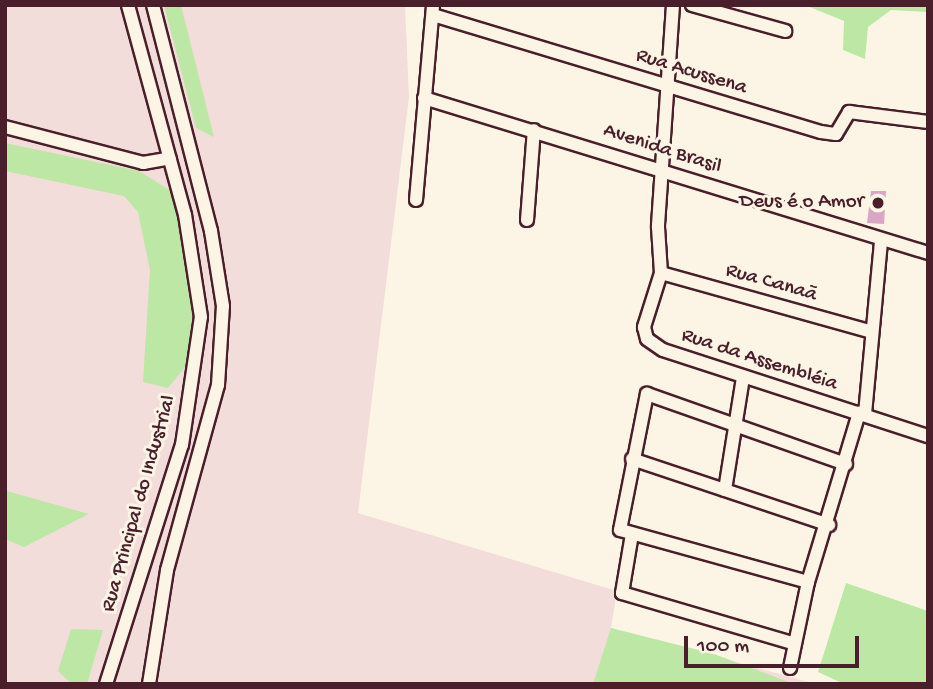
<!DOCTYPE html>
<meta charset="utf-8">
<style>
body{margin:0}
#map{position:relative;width:933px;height:689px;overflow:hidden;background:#fcf5e5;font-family:"Gochi Hand",sans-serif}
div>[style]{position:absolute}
.built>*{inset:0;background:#f2dddb}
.green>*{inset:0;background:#bce7a4}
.building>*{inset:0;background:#d9a6c3}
.roads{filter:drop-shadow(2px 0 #4a1f2b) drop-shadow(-2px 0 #4a1f2b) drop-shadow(0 2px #4a1f2b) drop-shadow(0 -2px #4a1f2b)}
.street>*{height:12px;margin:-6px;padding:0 6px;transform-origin:6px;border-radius:6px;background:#fcf5e5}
.dots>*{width:19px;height:19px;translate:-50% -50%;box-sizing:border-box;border:4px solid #fcf5e5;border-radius:50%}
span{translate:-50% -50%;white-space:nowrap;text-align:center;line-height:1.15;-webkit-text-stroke:6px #fcf5e5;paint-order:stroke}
.street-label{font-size:21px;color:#4a1f2b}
.poi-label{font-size:21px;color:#4a1f2b}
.right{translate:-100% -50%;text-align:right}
.frame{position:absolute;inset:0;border:7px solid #4a1f2b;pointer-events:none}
.scale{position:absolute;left:684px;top:636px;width:175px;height:32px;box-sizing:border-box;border:4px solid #4a1f2b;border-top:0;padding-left:9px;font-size:21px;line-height:24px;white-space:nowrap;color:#4a1f2b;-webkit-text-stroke:5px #fcf5e5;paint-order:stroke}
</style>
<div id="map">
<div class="built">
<div style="clip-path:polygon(5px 5px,405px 5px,409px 97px,358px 513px,617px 591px,611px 628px,816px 684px,5px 684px)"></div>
</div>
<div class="green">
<div style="clip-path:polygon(164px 5px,181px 5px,214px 137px,196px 128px)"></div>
<div style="clip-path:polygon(805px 5px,928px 5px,928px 12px,891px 10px,868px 27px,865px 59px,843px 50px,844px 21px)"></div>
<div style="clip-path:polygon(5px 143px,139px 171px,171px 191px,186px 252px,194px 331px,188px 363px,168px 388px,143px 382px,150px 270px,138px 212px,124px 196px,5px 171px)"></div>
<div style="clip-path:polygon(5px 490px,10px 492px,89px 514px,24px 547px,5px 539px)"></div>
<div style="clip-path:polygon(846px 583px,928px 611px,928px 684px,844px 684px,818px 672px)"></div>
<div style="clip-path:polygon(611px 628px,714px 654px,794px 684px,593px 684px)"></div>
<div style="clip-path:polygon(71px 629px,103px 630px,87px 684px,72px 684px,58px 671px)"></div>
</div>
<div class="building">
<div style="clip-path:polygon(871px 191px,886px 191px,884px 224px,867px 223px)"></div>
</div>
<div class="roads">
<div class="street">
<div style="left:673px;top:5px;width:223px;rotate:93.9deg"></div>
<div style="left:658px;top:227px;width:46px;rotate:86.3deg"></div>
<div style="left:661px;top:273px;width:57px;rotate:107.5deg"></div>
<div style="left:644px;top:327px;width:12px;rotate:76deg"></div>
<div style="left:647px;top:339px;width:19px;rotate:35deg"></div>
<div style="left:663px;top:350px;width:279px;rotate:18deg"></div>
<div style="left:692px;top:5px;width:97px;rotate:15.6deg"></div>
<div style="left:433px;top:15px;width:405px;rotate:16.8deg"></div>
<div style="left:821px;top:132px;width:15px;rotate:8deg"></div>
<div style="left:836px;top:134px;width:26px;rotate:-59deg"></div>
<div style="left:849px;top:112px;width:80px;rotate:7.2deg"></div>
<div style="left:424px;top:98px;width:527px;rotate:17.09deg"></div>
<div style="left:5px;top:127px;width:143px;rotate:14.6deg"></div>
<div style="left:143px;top:163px;width:27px;rotate:-10deg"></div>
<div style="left:416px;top:200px;width:196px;rotate:-85deg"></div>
<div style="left:527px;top:220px;width:90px;rotate:-85.6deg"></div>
<div style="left:661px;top:273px;width:219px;rotate:15.6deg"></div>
<div style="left:865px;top:414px;width:172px;rotate:-84.7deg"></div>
<div style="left:632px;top:459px;width:208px;rotate:18.5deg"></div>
<div style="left:725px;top:490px;width:114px;rotate:-80.9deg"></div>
<div style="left:632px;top:534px;width:60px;rotate:99.6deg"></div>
<div style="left:622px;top:593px;width:180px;rotate:16.4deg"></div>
<div style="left:808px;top:582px;width:195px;rotate:-164.5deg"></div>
<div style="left:620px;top:530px;width:139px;rotate:-78.8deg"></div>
<div style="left:647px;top:394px;width:211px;rotate:19.4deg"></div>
<div style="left:790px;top:668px;width:88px;rotate:-78.2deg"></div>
<div style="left:808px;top:582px;width:177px;rotate:-73.2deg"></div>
<div style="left:106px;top:684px;width:251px;rotate:-72.4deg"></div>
<div style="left:182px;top:445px;width:129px;rotate:-81.6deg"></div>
<div style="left:201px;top:317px;width:103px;rotate:-98.9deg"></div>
<div style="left:185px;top:215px;width:218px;rotate:-105.2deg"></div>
<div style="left:149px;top:684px;width:115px;rotate:-81deg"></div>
<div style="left:167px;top:570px;width:192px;rotate:-74.6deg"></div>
<div style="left:218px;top:385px;width:79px;rotate:-86.4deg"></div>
<div style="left:223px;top:306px;width:76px;rotate:-99.1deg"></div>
<div style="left:211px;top:231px;width:233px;rotate:-104.4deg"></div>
</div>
</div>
<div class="dots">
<div style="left:878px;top:203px;background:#4a1f2b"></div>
</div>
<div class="street-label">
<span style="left:691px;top:73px;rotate:17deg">Rua Acussena</span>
<span style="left:662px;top:150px;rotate:18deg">Avenida Brasil</span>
<span style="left:771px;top:284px;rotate:16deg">Rua Canaã</span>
<span style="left:759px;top:361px;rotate:18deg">Rua da Assembléia</span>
<span style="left:140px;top:504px;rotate:-74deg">Rua Principal do Industrial</span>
</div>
<div class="poi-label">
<span class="right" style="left:864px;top:203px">Deus é o Amor</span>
</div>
<div class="frame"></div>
<div class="scale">100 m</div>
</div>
